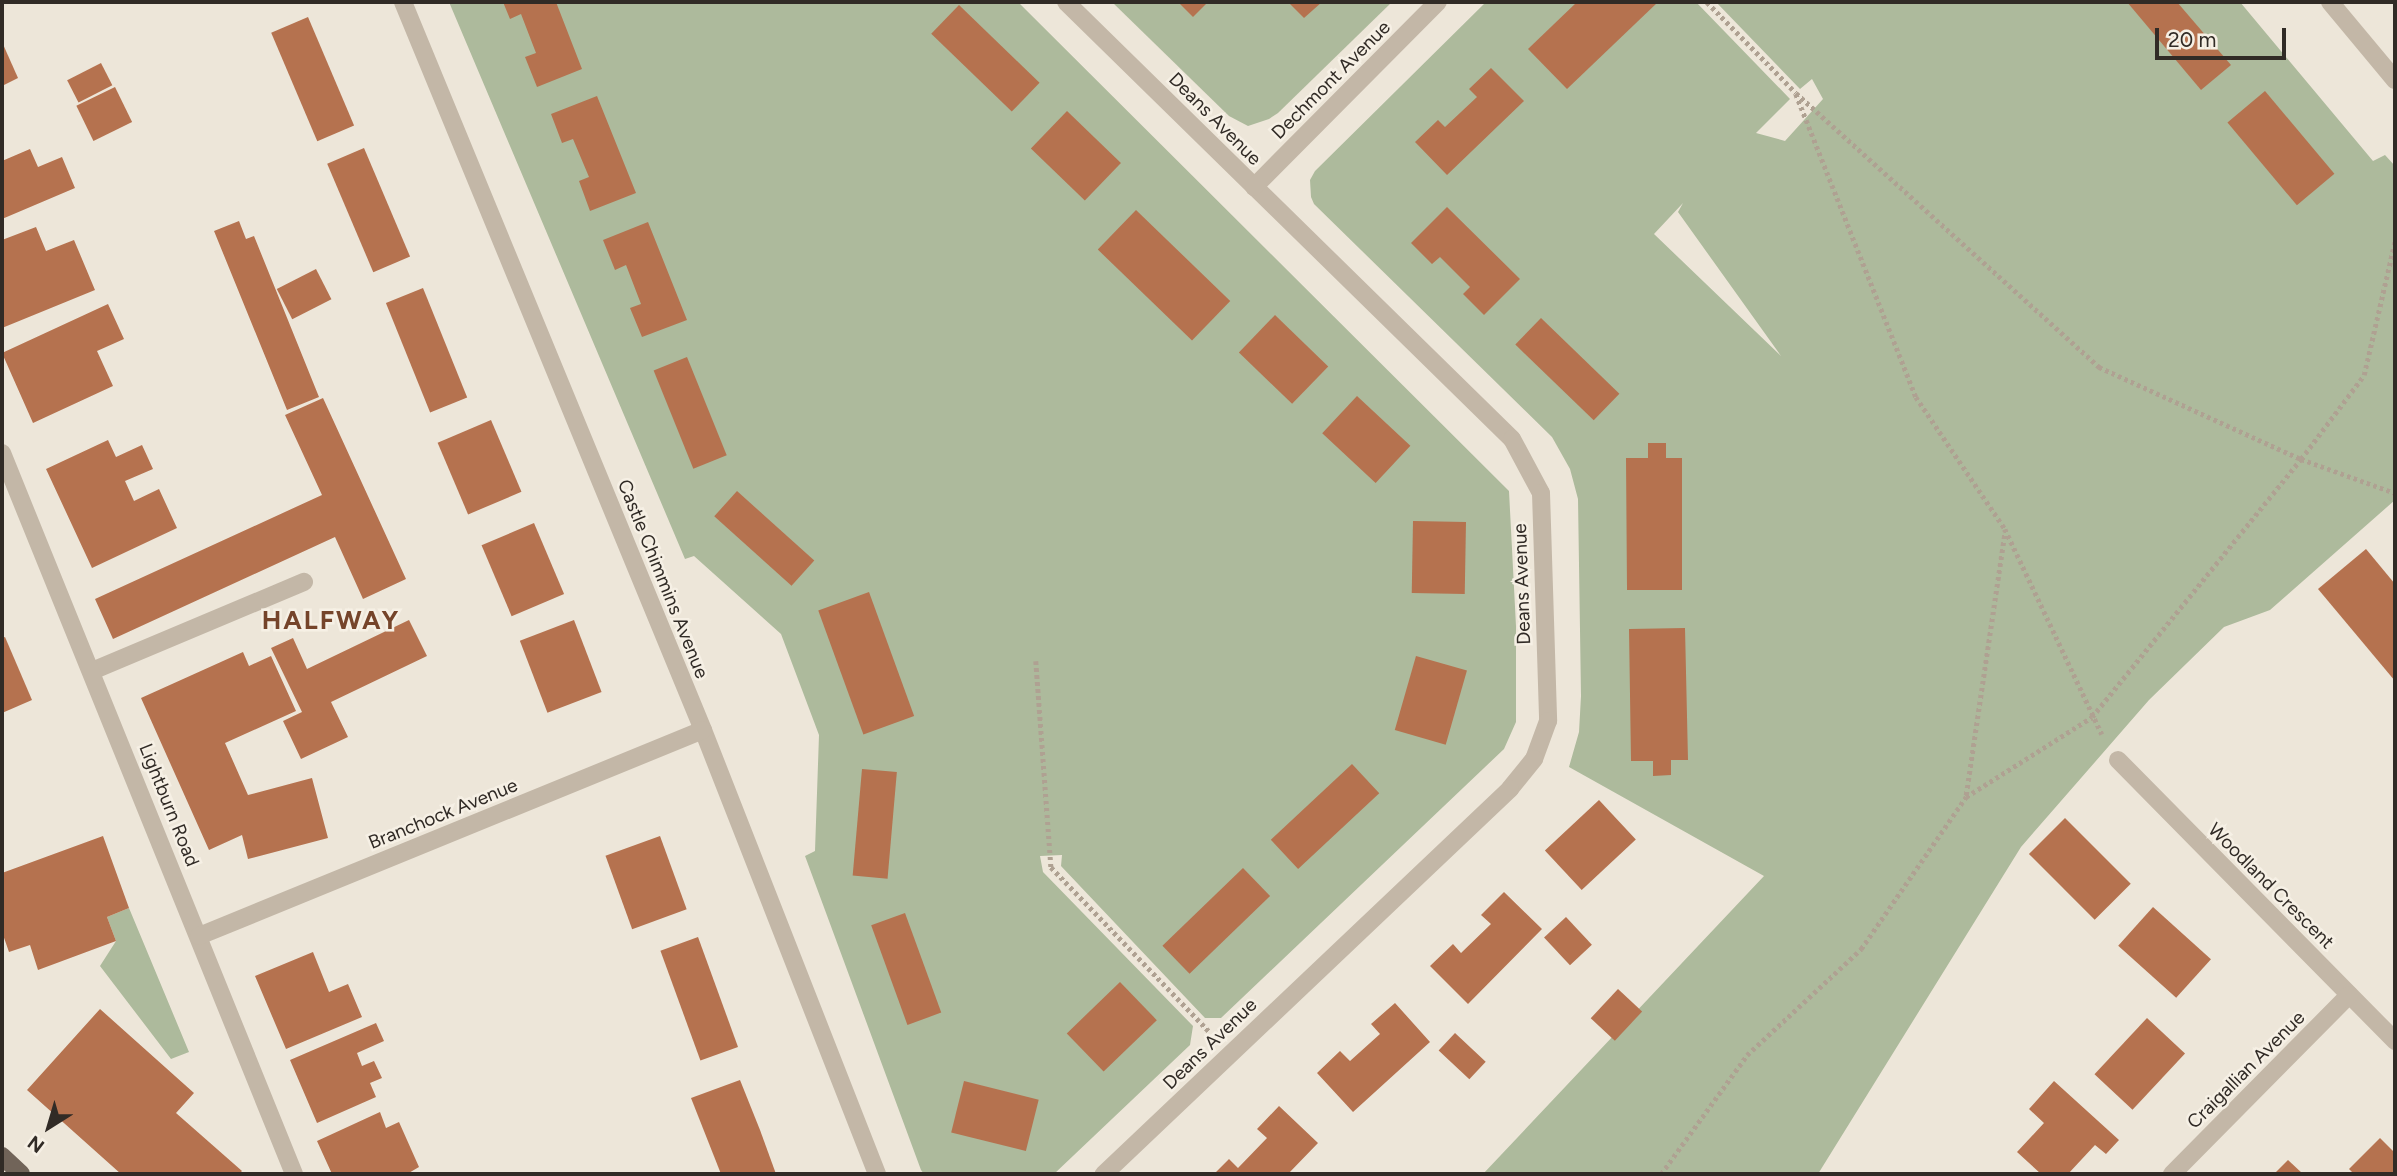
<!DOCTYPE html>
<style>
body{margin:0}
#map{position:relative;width:2397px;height:1176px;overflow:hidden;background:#ede6d9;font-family:Figtree,sans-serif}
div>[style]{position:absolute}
.green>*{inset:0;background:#adba9c}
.building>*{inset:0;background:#b5724f;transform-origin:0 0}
.path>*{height:4.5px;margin-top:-2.25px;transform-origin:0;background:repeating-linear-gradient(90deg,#afa192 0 3.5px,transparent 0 7px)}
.service>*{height:18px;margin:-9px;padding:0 9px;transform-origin:9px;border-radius:9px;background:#c3b7a7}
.minor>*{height:18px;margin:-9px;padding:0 9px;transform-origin:9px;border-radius:9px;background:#c3b7a7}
.primary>*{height:18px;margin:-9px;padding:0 9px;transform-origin:9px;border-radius:9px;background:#716459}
span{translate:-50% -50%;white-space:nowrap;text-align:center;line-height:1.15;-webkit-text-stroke:5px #f6f0e5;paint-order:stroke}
.street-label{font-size:19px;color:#312b26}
.district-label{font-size:26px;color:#75442a;font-weight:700;letter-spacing:2px}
.frame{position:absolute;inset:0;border:4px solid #312b26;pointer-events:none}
.north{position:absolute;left:14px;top:1092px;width:70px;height:70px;-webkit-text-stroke:5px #f6f0e5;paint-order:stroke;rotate:217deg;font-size:19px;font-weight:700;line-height:28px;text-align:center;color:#312b26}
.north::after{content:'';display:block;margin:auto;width:24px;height:32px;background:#312b26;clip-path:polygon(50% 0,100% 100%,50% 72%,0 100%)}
.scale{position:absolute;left:2155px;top:28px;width:131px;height:32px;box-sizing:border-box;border:4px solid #312b26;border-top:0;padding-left:9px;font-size:21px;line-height:24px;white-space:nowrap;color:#312b26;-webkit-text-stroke:5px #f6f0e5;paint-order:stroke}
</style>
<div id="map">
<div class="green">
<div style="clip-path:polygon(449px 2px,1018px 2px,1509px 491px,1516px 626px,1516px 722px,1504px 749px,1221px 1018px,1205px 1018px,1061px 866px,1062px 855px,1040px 856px,1043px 872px,1193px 1026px,1190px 1045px,1054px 1174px,924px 1174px,921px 1170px,805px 856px,815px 851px,819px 735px,781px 634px,694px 556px,685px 559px)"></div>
<div style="clip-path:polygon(1112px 2px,1392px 2px,1278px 113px,1269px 119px,1248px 126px,1229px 116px)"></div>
<div style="clip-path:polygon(evenodd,1486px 2px,1696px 2px,1790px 99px,1756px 133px,1785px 141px,1823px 99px,1812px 79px,1800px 89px,1716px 2px,2240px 2px,2373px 161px,2385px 155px,2395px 166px,2395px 500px,2270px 610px,2224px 627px,2149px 700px,2021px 847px,1818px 1174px,1483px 1174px,1764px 876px,1569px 767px,1579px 732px,1581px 696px,1578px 499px,1570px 469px,1552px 437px,1314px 204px,1311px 197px,1310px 180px,1315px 171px,1486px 2px,1683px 203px,1678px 212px,1781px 356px,1654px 234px,1683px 203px)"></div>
<div style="clip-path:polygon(129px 908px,189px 1052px,171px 1059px,100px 966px,116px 941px,107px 917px)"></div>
</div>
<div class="building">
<div style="clip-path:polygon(503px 2px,556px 2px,582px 69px,537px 87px,525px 57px,536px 53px,521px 14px,510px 19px)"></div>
<div style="clip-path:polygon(1178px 2px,1208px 2px,1193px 17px)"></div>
<div style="clip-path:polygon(1288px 2px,1322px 2px,1304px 18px)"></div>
<div style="clip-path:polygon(1577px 2px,1658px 2px,1567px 89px,1528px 49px)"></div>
<div style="clip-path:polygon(2127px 2px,2177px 2px,2231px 65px,2201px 90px)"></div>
<div style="left:959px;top:5px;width:112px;height:40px;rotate:44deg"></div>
<div style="left:308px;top:17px;width:118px;height:40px;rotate:67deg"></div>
<div style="clip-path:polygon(2px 42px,18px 78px,2px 86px)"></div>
<div style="left:101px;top:63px;width:25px;height:38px;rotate:63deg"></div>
<div style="clip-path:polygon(1491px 68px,1524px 101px,1447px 175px,1415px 142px,1438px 120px,1445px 127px,1477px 97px,1469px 89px)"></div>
<div style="left:115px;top:87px;width:39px;height:43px;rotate:64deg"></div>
<div style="left:2265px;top:91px;width:108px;height:49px;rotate:50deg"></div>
<div style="clip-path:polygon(597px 96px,636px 193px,590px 211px,579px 181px,589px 177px,573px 139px,562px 143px,551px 114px)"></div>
<div style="left:1067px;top:111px;width:75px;height:52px;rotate:44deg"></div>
<div style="left:364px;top:148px;width:118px;height:40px;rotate:67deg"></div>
<div style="clip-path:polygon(30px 149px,38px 167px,62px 157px,75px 188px,2px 219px,2px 161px)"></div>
<div style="clip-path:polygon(1447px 207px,1520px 279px,1484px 315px,1463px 294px,1470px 287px,1440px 257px,1432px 264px,1411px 243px)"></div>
<div style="left:1136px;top:210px;width:131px;height:55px;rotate:44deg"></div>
<div style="clip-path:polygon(239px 221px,246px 239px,254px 236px,319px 397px,287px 410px,214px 231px)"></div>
<div style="clip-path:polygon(648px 222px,687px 320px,642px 337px,630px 308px,641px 304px,626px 265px,615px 270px,603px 240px)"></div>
<div style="clip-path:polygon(36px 227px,46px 251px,74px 240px,95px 290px,2px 328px,2px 240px)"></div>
<div style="left:316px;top:269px;width:34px;height:44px;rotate:63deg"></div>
<div style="left:423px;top:288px;width:118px;height:40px;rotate:68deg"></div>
<div style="clip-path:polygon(108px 304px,124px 339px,97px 351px,113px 386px,33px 423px,2px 353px)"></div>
<div style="left:1275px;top:315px;width:74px;height:52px;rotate:44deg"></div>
<div style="left:1541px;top:318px;width:109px;height:37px;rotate:44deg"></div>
<div style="left:687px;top:357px;width:106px;height:36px;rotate:68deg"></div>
<div style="left:1357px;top:396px;width:73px;height:51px;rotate:43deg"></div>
<div style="clip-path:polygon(323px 398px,406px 579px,363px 599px,335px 537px,113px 639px,95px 599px,322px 495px,285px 415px)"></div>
<div style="left:491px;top:420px;width:78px;height:58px;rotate:67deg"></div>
<div style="clip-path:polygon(108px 440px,116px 457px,142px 445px,153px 469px,125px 481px,134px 501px,159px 489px,177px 528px,92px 568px,46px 469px)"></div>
<div style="clip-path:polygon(1648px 443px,1666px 443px,1666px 458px,1682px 458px,1682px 590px,1627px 590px,1626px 458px,1648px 458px)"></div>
<div style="left:737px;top:491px;width:104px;height:34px;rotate:42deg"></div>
<div style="left:1413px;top:521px;width:53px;height:72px;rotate:1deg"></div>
<div style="left:534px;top:523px;width:77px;height:57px;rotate:67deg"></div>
<div style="clip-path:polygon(2366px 549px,2395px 584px,2395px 681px,2318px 589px)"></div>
<div style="left:869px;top:592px;width:132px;height:54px;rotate:70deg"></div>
<div style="clip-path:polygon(409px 620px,427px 656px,331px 702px,348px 737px,301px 759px,283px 721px,302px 712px,271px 648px,293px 638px,307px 669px)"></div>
<div style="left:574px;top:620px;width:77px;height:58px;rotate:69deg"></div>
<div style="clip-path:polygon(1685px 628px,1688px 760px,1671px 760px,1671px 775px,1653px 776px,1653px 761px,1631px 761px,1629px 629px)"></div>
<div style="clip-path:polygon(5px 637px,32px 700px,2px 713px,2px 638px)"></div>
<div style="clip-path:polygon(243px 652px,249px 666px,271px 656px,296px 711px,225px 743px,248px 795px,312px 778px,328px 838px,248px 859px,242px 835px,209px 850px,141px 698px)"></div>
<div style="left:1416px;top:656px;width:53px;height:77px;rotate:16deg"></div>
<div style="left:1352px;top:764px;width:40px;height:111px;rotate:47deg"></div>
<div style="left:862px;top:769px;width:35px;height:107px;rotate:5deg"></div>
<div style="left:1599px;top:800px;width:54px;height:74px;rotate:47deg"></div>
<div style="left:2065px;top:818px;width:93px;height:51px;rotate:45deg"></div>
<div style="clip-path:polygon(103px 836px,129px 908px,107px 917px,116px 941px,38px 970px,30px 945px,9px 952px,2px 932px,2px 873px)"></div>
<div style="left:660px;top:836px;width:78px;height:58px;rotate:70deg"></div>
<div style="left:1243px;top:868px;width:39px;height:112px;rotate:46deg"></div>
<div style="clip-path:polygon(1504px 892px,1542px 929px,1468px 1004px,1430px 966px,1453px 944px,1461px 953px,1491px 924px,1481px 915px)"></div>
<div style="left:2153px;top:907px;width:78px;height:52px;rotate:42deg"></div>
<div style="left:905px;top:913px;width:106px;height:36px;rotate:70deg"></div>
<div style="left:1566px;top:917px;width:38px;height:30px;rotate:47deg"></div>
<div style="left:698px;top:937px;width:117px;height:40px;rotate:70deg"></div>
<div style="clip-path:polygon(313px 952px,329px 992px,348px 984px,362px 1017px,286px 1049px,255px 976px)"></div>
<div style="left:1120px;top:982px;width:53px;height:74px;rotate:46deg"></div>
<div style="left:1618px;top:989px;width:33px;height:40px;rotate:43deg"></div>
<div style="clip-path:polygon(1395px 1003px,1430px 1042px,1353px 1112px,1317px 1073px,1340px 1051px,1350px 1061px,1380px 1034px,1371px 1024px)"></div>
<div style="clip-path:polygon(100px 1009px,194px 1093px,176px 1113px,242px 1171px,239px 1174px,121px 1174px,27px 1090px)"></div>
<div style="left:2147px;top:1018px;width:52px;height:77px;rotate:43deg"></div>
<div style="clip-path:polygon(376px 1023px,384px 1041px,357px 1053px,362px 1066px,374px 1061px,382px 1078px,370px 1083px,376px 1097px,317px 1123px,290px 1060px)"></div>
<div style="left:1455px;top:1033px;width:42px;height:24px;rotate:43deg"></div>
<div style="clip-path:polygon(740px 1080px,760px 1130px,776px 1174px,721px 1174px,691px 1098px)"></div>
<div style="left:964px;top:1081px;width:77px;height:53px;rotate:14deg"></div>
<div style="clip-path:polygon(2054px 1081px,2119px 1140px,2106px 1154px,2095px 1145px,2068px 1174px,2041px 1174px,2017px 1152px,2044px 1123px,2029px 1109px)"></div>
<div style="clip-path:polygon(1279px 1106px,1318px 1143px,1288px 1174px,1214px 1174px,1229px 1159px,1238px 1168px,1267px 1138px,1257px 1129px)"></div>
<div style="clip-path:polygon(380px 1112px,386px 1128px,399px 1122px,419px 1167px,407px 1174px,332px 1174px,317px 1141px)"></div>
<div style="clip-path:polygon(2380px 1138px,2395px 1153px,2395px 1174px,2354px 1174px,2349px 1169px)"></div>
<div style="clip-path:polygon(2288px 1160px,2303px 1174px,2274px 1174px)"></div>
</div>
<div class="path">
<div style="left:1707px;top:2px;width:127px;rotate:45.6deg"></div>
<div style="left:1796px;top:93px;width:409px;rotate:42.1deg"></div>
<div style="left:2099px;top:367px;width:222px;rotate:24.5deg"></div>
<div style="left:2301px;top:459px;width:100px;rotate:19.9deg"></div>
<div style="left:1796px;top:94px;width:326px;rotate:68.4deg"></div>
<div style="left:1916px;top:397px;width:159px;rotate:56deg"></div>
<div style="left:2005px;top:529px;width:227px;rotate:64.7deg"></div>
<div style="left:1036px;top:661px;width:207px;rotate:85.8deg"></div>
<div style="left:1051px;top:867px;width:229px;rotate:46.1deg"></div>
<div style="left:1966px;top:795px;width:268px;rotate:-81.6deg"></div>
<div style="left:1661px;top:1174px;width:147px;rotate:-54.1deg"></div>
<div style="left:1747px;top:1055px;width:156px;rotate:-42.9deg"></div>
<div style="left:1861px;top:949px;width:185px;rotate:-55.4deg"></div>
<div style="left:1966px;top:797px;width:149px;rotate:-32.4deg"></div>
<div style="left:2092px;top:717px;width:332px;rotate:-51deg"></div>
<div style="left:2301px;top:459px;width:105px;rotate:-53.1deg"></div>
<div style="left:2364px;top:375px;width:138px;rotate:-77deg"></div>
</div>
<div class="service">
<div style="left:92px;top:671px;width:230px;rotate:-22.8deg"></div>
</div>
<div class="minor">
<div style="left:403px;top:2px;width:787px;rotate:67.6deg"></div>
<div style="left:703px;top:730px;width:477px;rotate:68.6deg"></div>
<div style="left:1066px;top:2px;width:624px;rotate:44.42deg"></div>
<div style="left:1512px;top:439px;width:61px;rotate:61.8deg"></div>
<div style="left:1541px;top:493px;width:228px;rotate:88.2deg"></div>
<div style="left:1548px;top:721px;width:40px;rotate:110.2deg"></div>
<div style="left:1534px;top:759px;width:38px;rotate:129deg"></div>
<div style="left:1510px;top:789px;width:560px;rotate:136.52deg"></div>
<div style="left:2330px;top:2px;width:102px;rotate:50.2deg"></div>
<div style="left:1254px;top:187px;width:261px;rotate:-45.2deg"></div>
<div style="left:2px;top:453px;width:778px;rotate:67.95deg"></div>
<div style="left:2118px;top:760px;width:395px;rotate:45.4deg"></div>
<div style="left:199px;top:936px;width:544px;rotate:-22.23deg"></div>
<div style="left:2172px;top:1174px;width:252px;rotate:-45.3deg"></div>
</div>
<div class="primary">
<div style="left:2px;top:1156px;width:26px;rotate:43deg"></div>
</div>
<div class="street-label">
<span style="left:1331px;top:80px;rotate:-45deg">Dechmont Avenue</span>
<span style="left:1215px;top:119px;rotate:45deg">Deans Avenue</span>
<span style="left:663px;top:579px;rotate:68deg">Castle Chimmins Avenue</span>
<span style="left:1522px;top:584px;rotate:-92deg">Deans Avenue</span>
<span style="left:169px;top:805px;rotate:68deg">Lightburn Road</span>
<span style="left:443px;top:814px;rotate:-22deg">Branchock Avenue</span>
<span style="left:2271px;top:886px;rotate:45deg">Woodland Crescent</span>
<span style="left:1210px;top:1044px;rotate:-44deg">Deans Avenue</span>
<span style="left:2246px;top:1070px;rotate:-45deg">Craigallian Avenue</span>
</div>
<div class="district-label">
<span style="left:331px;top:621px">HALFWAY</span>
</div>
<div class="frame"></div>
<div class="north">N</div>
<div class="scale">20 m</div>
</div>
